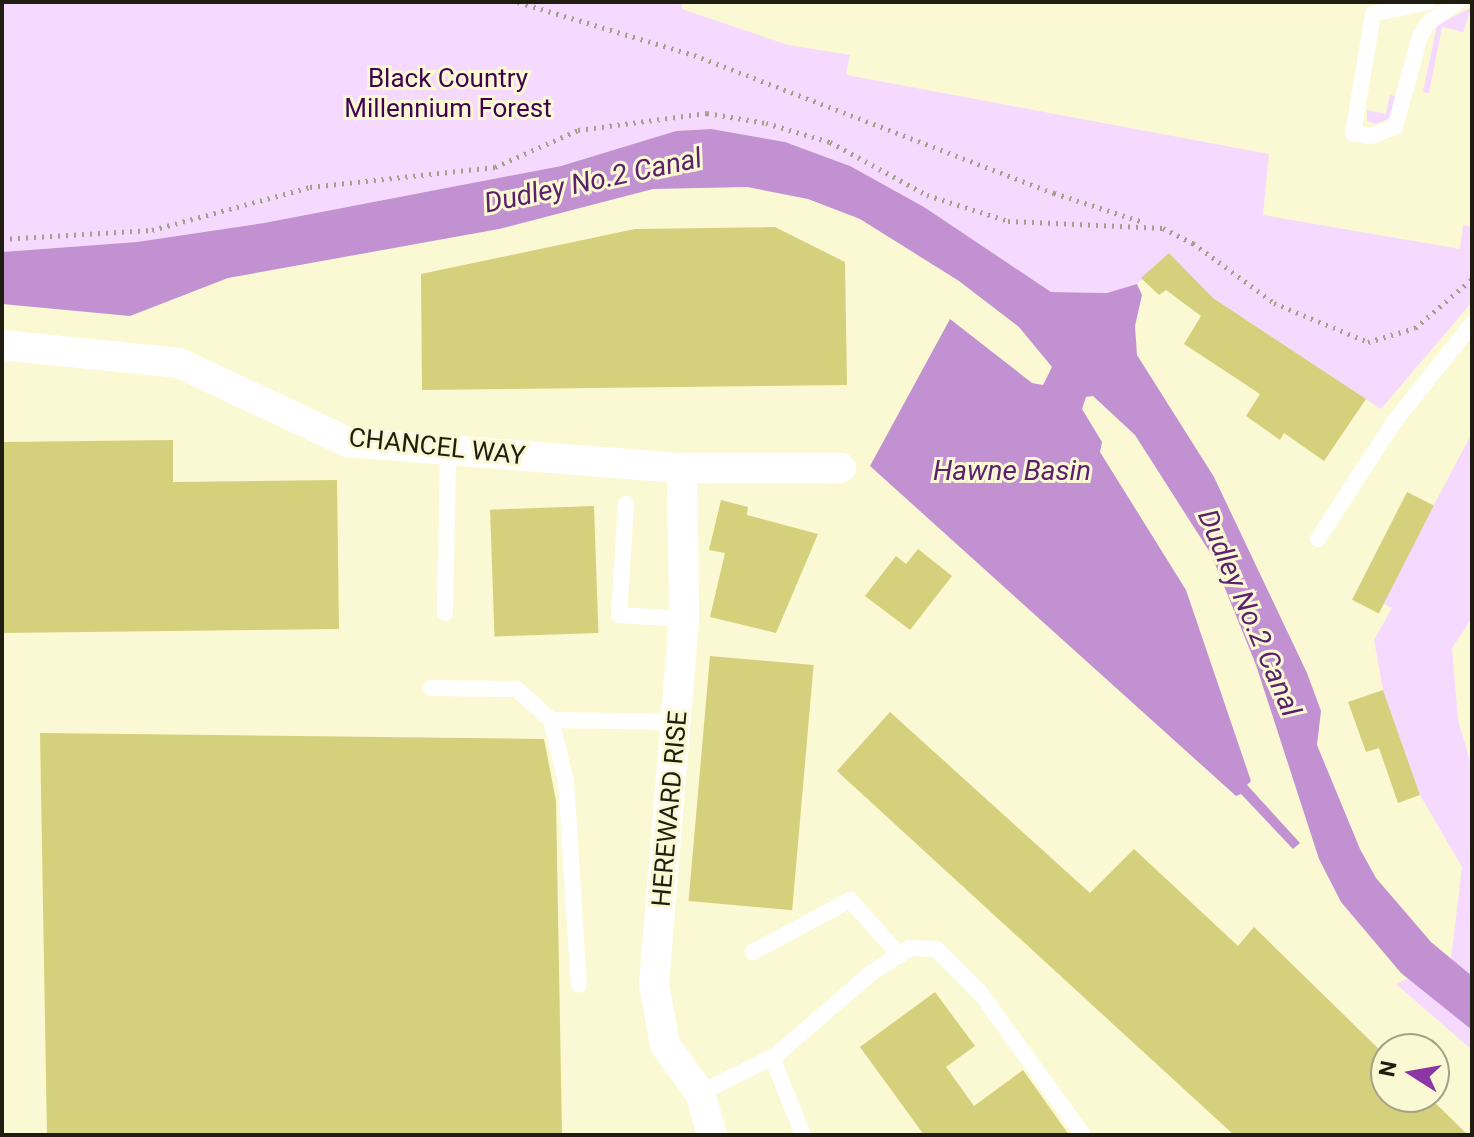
<!DOCTYPE html>
<style>
body{margin:0}
#map{position:relative;width:1474px;height:1137px;overflow:hidden;background:#fbf9d4;font-family:Roboto,sans-serif}
div>[style]{position:absolute}
.green>*{inset:0;background:#f5d9ff}
.water>*{inset:0;background:#c291d2}
.building>*{inset:0;background:#d5d07c;transform-origin:0 0}
.path>*{height:5px;margin-top:-2.5px;transform-origin:0;background:repeating-linear-gradient(90deg,#a3a186 0 2px,transparent 0 8px)}
.lane>*{height:16px;margin:-8px;padding:0 8px;transform-origin:8px;border-radius:8px;background:#fff}
.street>*{height:30px;margin:-15px;padding:0 15px;transform-origin:15px;border-radius:15px;background:#fff}
span{translate:-50% -50%;white-space:nowrap;text-align:center;line-height:1.15;-webkit-text-stroke:6px #fbf9d4;paint-order:stroke}
.park-label{font-size:26px;color:#420053}
.street-label{font-size:26px;color:#1e1d10}
.water-label{font-size:28px;color:#5c206d;font-style:italic}
.frame{position:absolute;inset:0;border:4px solid #1e1d10;pointer-events:none}
.north{position:absolute;left:1370px;top:1033px;width:80px;height:80px;box-sizing:border-box;background:#fbf9d4;border:2px solid #a3a186;border-radius:50%;rotate:281deg;font-size:22px;font-weight:700;line-height:32px;text-align:center;color:#1e1d10}
.north::after{content:'';display:block;margin:auto;width:28px;height:36px;background:#8b36a4;clip-path:polygon(50% 0,100% 100%,50% 72%,0 100%)}
</style>
<div id="map">
<div class="green">
<div style="clip-path:polygon(2px 2px,682px 2px,682px 9px,788px 45px,850px 55px,846px 74px,852px 76px,1269px 154px,1263px 215px,1460px 249px,1463px 225px,1472px 227px,1472px 302px,1381px 409px,1213px 298px,1169px 254px,1137px 284px,1107px 293px,1051px 292px,924px 207px,850px 166px,785px 142px,711px 129px,676px 131px,561px 166px,264px 223px,137px 242px,2px 252px)"></div>
<div style="clip-path:polygon(1472px 7px,1463px 32px,1442px 27px,1429px 93px,1423px 92px,1437px 25px)"></div>
<div style="clip-path:polygon(1390px 95px,1396px 96px,1390px 118px,1375px 124px,1367px 121px,1367px 110px,1386px 114px)"></div>
<div style="clip-path:polygon(1472px 433px,1472px 618px,1452px 648px,1458px 720px,1472px 768px,1472px 1050px,1396px 984px,1451px 959px,1462px 867px,1420px 795px,1383px 690px,1374px 640px,1392px 608px,1382px 603px)"></div>
</div>
<div class="water">
<div style="clip-path:polygon(711px 129px,785px 142px,850px 166px,924px 207px,1051px 292px,1107px 293px,1137px 284px,1142px 295px,1135px 326px,1137px 355px,1214px 477px,1307px 673px,1321px 711px,1317px 745px,1360px 849px,1376px 878px,1431px 942px,1472px 976px,1472px 1030px,1401px 973px,1341px 902px,1319px 859px,1256px 665px,1211px 554px,1135px 435px,1093px 396px,1086px 397px,1082px 409px,1102px 442px,1100px 452px,1186px 590px,1251px 781px,1247px 785px,1300px 843px,1293px 849px,1241px 794px,1236px 796px,870px 466px,950px 319px,1032px 383px,1043px 385px,1052px 367px,1019px 327px,959px 281px,860px 219px,808px 199px,747px 187px,653px 189px,499px 229px,228px 278px,130px 316px,2px 304px,2px 252px,137px 242px,264px 223px,561px 166px,676px 131px)"></div>
</div>
<div class="building">
<div style="clip-path:polygon(775px 227px,845px 262px,847px 385px,422px 390px,421px 274px,635px 229px)"></div>
<div style="clip-path:polygon(1169px 253px,1213px 298px,1366px 399px,1324px 461px,1284px 433px,1280px 440px,1246px 416px,1260px 394px,1184px 344px,1201px 316px,1166px 290px,1159px 295px,1141px 278px)"></div>
<div style="clip-path:polygon(173px 440px,173px 482px,337px 480px,339px 629px,2px 633px,2px 442px)"></div>
<div style="left:1407px;top:492px;width:30px;height:121px;rotate:27deg"></div>
<div style="clip-path:polygon(721px 500px,748px 507px,747px 515px,818px 534px,776px 633px,710px 617px,725px 553px,709px 550px)"></div>
<div style="left:594px;top:506px;width:127px;height:104px;rotate:88deg"></div>
<div style="clip-path:polygon(918px 549px,952px 576px,910px 630px,865px 596px,896px 556px,906px 564px)"></div>
<div style="left:710px;top:656px;width:104px;height:246px;rotate:5deg"></div>
<div style="clip-path:polygon(1383px 690px,1420px 795px,1398px 803px,1379px 748px,1366px 752px,1348px 702px)"></div>
<div style="clip-path:polygon(890px 712px,1090px 893px,1134px 849px,1238px 946px,1254px 927px,1386px 1056px,1386px 1097px,1429px 1097px,1468px 1135px,1234px 1135px,837px 771px)"></div>
<div style="clip-path:polygon(40px 733px,544px 739px,556px 801px,562px 1135px,47px 1135px)"></div>
<div style="clip-path:polygon(935px 992px,975px 1046px,946px 1067px,974px 1106px,1023px 1070px,1069px 1135px,924px 1135px,860px 1047px)"></div>
</div>
<div class="path">
<div style="left:518px;top:2px;width:184px;rotate:16.8deg"></div>
<div style="left:694px;top:55px;width:386px;rotate:21deg"></div>
<div style="left:1054px;top:193px;width:94px;rotate:18deg"></div>
<div style="left:2px;top:239px;width:150px;rotate:-3.4deg"></div>
<div style="left:152px;top:230px;width:164px;rotate:-15.2deg"></div>
<div style="left:310px;top:187px;width:186px;rotate:-6.2deg"></div>
<div style="left:495px;top:167px;width:91px;rotate:-24deg"></div>
<div style="left:578px;top:130px;width:130px;rotate:-7.5deg"></div>
<div style="left:707px;top:113px;width:60px;rotate:9.6deg"></div>
<div style="left:766px;top:123px;width:67px;rotate:16.5deg"></div>
<div style="left:830px;top:142px;width:111px;rotate:28.7deg"></div>
<div style="left:927px;top:195px;width:85px;rotate:17.8deg"></div>
<div style="left:1008px;top:221px;width:155px;rotate:2.6deg"></div>
<div style="left:1163px;top:228px;width:34px;rotate:27deg"></div>
<div style="left:1193px;top:243px;width:101px;rotate:36.5deg"></div>
<div style="left:1274px;top:303px;width:102px;rotate:22.5deg"></div>
<div style="left:1368px;top:342px;width:49px;rotate:-16.6deg"></div>
<div style="left:1415px;top:328px;width:75px;rotate:-40.7deg"></div>
</div>
<div class="lane">
<div style="left:1428px;top:2px;width:56px;rotate:167.7deg"></div>
<div style="left:1373px;top:14px;width:121px;rotate:99.5deg"></div>
<div style="left:1353px;top:133px;width:18px;rotate:9deg"></div>
<div style="left:1371px;top:136px;width:26px;rotate:-21deg"></div>
<div style="left:1395px;top:127px;width:94px;rotate:-74.6deg"></div>
<div style="left:1420px;top:36px;width:15px;rotate:-58deg"></div>
<div style="left:1428px;top:23px;width:37px;rotate:-35deg"></div>
<div style="left:626px;top:504px;width:111px;rotate:93.6deg"></div>
<div style="left:619px;top:615px;width:65px;rotate:3.5deg"></div>
<div style="left:1318px;top:539px;width:140px;rotate:-57deg"></div>
<div style="left:1394px;top:422px;width:125px;rotate:-51.5deg"></div>
<div style="left:445px;top:613px;width:163px;rotate:-88.9deg"></div>
<div style="left:431px;top:688px;width:86px;rotate:0.7deg"></div>
<div style="left:517px;top:689px;width:46px;rotate:42.4deg"></div>
<div style="left:551px;top:720px;width:126px;rotate:0.9deg"></div>
<div style="left:551px;top:720px;width:63px;rotate:76.2deg"></div>
<div style="left:566px;top:781px;width:204px;rotate:86.4deg"></div>
<div style="left:753px;top:952px;width:110px;rotate:-28.2deg"></div>
<div style="left:850px;top:900px;width:75px;rotate:48.2deg"></div>
<div style="left:772px;top:1057px;width:84px;rotate:68.3deg"></div>
<div style="left:700px;top:1093px;width:84px;rotate:-26.3deg"></div>
<div style="left:775px;top:1056px;width:127px;rotate:-40.8deg"></div>
<div style="left:871px;top:973px;width:46px;rotate:-32.7deg"></div>
<div style="left:910px;top:948px;width:26px;rotate:2deg"></div>
<div style="left:936px;top:949px;width:64px;rotate:45deg"></div>
<div style="left:981px;top:994px;width:174px;rotate:54.1deg"></div>
</div>
<div class="street">
<div style="left:2px;top:345px;width:178px;rotate:5.8deg"></div>
<div style="left:179px;top:363px;width:187px;rotate:25.1deg"></div>
<div style="left:348px;top:442px;width:335px;rotate:4.5deg"></div>
<div style="left:682px;top:468px;width:159px"></div>
<div style="left:682px;top:468px;width:151px;rotate:89.2deg"></div>
<div style="left:684px;top:619px;width:366px;rotate:94.7deg"></div>
<div style="left:654px;top:984px;width:62px;rotate:79.8deg"></div>
<div style="left:665px;top:1045px;width:59px;rotate:53.9deg"></div>
<div style="left:700px;top:1093px;width:44px;rotate:74.1deg"></div>
</div>
<div class="park-label">
<span style="left:448px;top:94px">Black Country<br>Millennium Forest</span>
</div>
<div class="street-label">
<span style="left:437px;top:447px;rotate:6deg">CHANCEL WAY</span>
<span style="left:670px;top:809px;rotate:-85deg">HEREWARD RISE</span>
</div>
<div class="water-label">
<span style="left:593px;top:181px;rotate:-12deg">Dudley No.2 Canal</span>
<span style="left:1012px;top:471px">Hawne Basin</span>
<span style="left:1249px;top:613px;rotate:67deg">Dudley No.2 Canal</span>
</div>
<div class="frame"></div>
<div class="north">N</div>
</div>
